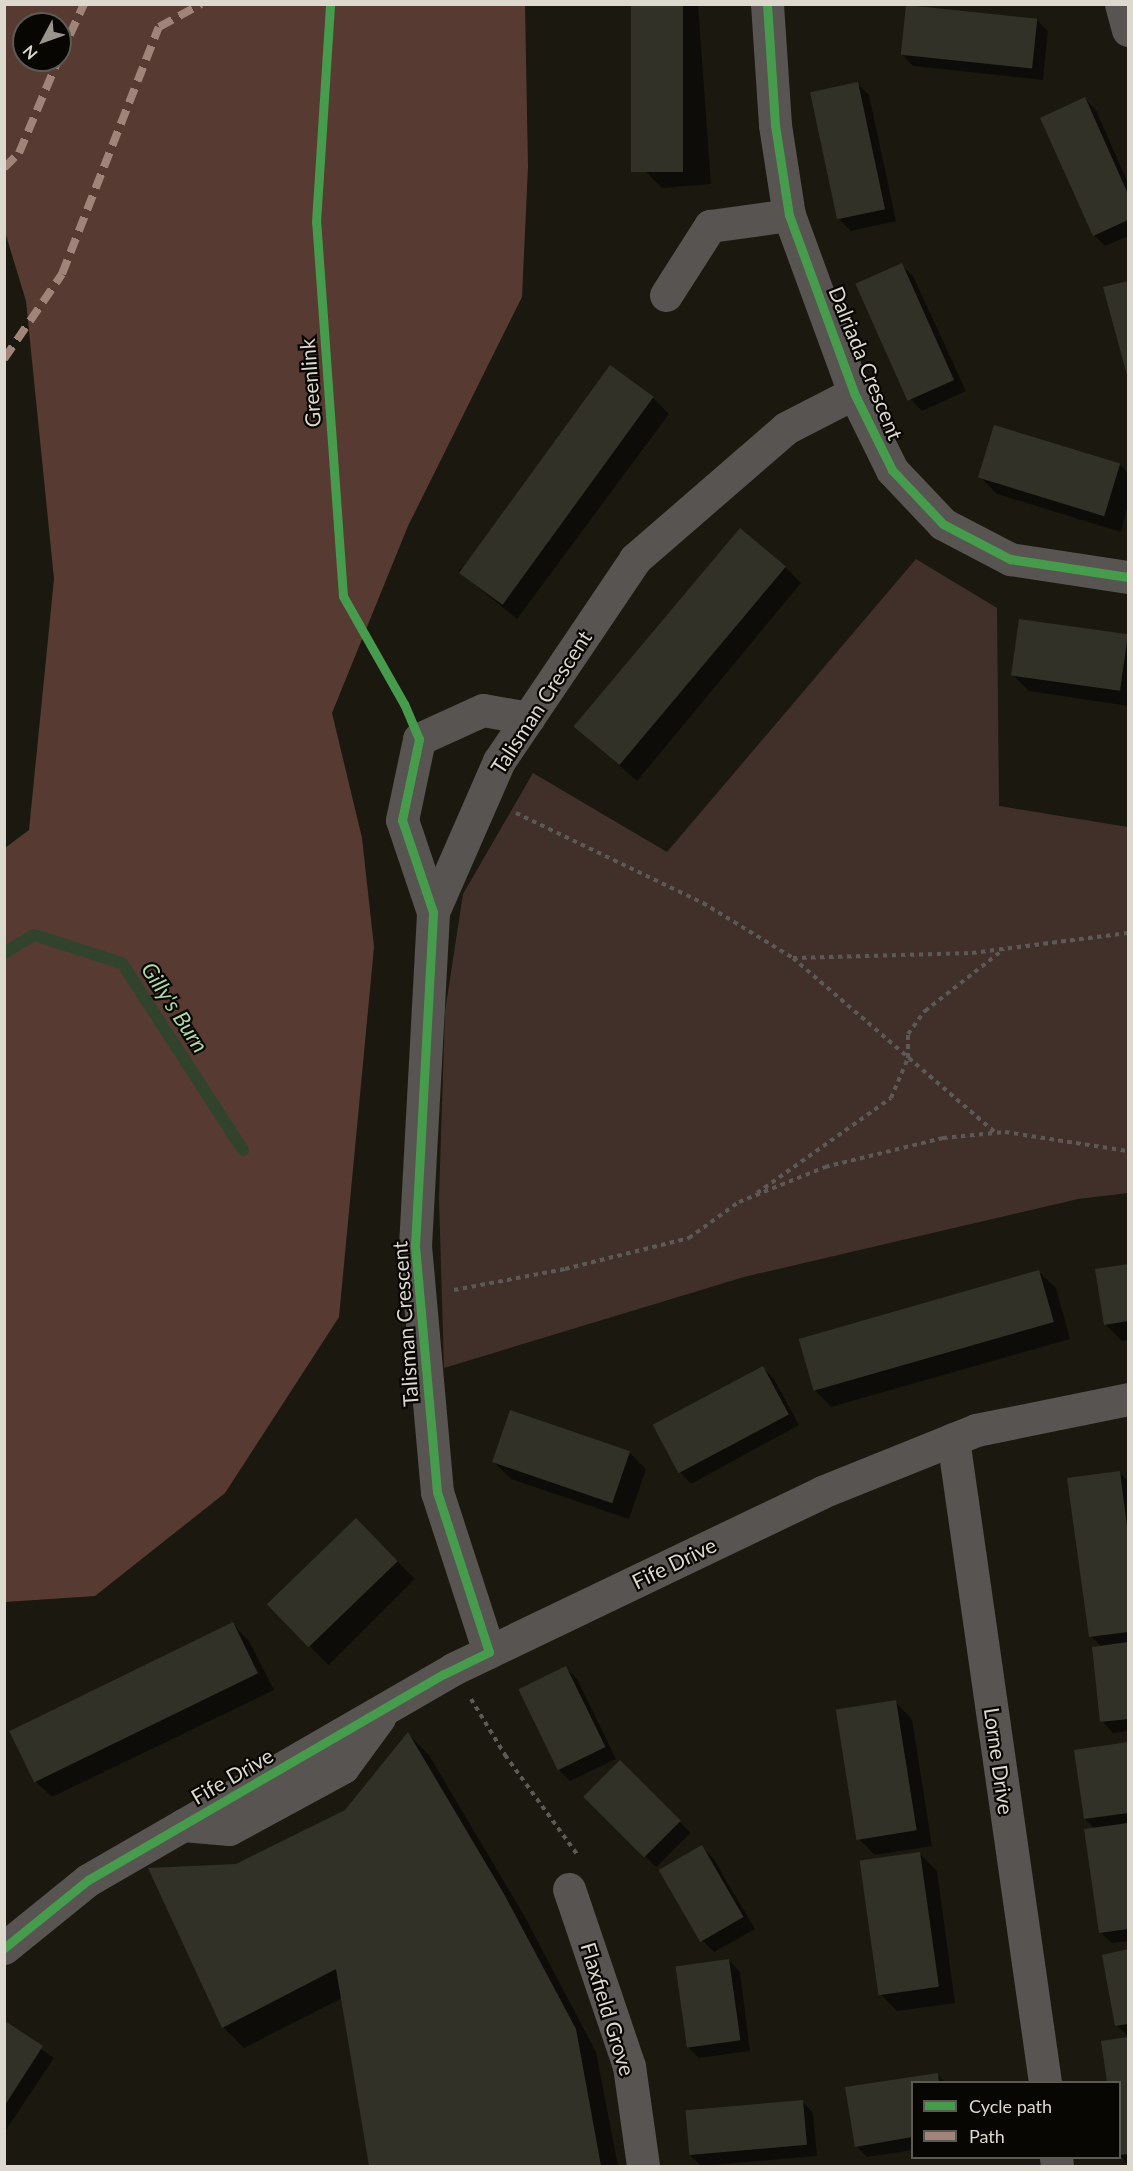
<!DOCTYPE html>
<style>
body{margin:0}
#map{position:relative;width:1133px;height:2171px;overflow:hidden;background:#1b180f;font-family:Lato,sans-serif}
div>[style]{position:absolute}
.green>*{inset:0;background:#41302a}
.forest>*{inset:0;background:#573b32}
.shadow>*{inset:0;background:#0007;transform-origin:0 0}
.stream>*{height:12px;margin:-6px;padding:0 6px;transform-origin:6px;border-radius:6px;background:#31432d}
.building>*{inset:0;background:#323128;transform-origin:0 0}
.path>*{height:4px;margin-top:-2px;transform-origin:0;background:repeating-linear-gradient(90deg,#5c5956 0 4.5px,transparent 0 9px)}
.minor>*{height:33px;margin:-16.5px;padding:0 16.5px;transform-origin:16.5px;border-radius:16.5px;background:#575451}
.quiet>*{height:8px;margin-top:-4px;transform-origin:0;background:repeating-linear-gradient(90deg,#a18479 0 15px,transparent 0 23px)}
.cycleway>*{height:9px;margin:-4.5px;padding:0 4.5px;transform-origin:4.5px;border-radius:4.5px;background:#469c4c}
span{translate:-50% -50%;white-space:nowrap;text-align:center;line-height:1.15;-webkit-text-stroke:4.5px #080602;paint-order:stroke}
.street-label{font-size:21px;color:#ddd9cf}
.water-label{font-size:22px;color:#aed7a9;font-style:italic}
.frame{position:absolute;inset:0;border:6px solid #ddd9cf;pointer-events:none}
.legend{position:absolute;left:911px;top:2081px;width:210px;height:78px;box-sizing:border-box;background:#080602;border:2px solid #5d5a54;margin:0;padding:8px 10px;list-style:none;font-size:18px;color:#ddd9cf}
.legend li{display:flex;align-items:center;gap:12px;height:30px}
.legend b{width:30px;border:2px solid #5d5a54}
.north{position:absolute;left:12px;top:12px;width:60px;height:60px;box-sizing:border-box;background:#080602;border:2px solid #5d5a54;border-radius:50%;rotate:229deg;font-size:16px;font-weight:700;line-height:24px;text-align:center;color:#ddd9cf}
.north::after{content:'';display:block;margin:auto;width:21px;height:27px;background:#99958c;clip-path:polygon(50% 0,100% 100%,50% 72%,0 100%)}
</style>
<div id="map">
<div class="green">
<div style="clip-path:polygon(916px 559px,997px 608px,999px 806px,1128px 827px,1128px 1193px,1078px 1199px,744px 1277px,444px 1368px,439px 1198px,445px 1011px,463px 894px,533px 773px,667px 852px)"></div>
</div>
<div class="forest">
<div style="clip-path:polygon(evenodd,5px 4px,525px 5px,528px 167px,522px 297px,408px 526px,332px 713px,362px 838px,374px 947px,339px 1317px,225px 1493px,95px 1596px,5px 1602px,5px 848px,29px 830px,54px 579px,26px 301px,5px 232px,5px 4px,24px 24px,60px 24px,60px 60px,24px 60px,24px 24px)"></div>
</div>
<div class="shadow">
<div style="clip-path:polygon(632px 4px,698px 4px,711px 184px,662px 188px,645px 171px)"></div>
<div style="clip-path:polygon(1037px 20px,1048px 31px,1043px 80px,913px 66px,902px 55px)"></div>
<div style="clip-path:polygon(858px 84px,869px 95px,896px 221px,851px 231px,839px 219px)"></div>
<div style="clip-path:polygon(1085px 99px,1096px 110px,1128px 183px,1128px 236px,1105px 246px,1094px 235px)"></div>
<div style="clip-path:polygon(901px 265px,913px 276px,966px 391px,922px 411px,911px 400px)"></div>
<div style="clip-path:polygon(1128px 282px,1128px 376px,1105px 288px)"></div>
<div style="clip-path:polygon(653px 398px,669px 414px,517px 619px,458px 571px)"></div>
<div style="clip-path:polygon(1119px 464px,1128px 473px,1128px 505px,1121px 532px,997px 494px,980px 477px)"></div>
<div style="clip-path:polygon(785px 567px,801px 583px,637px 781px,576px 727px)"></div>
<div style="clip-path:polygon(1020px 620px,1128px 637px,1128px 706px,1029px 691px,1012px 674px)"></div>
<div style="clip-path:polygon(1128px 1266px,1128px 1340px,1122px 1341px,1105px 1324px,1097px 1271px)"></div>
<div style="clip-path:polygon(1039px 1272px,1056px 1288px,1070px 1339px,831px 1407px,815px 1390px)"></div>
<div style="clip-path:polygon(763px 1368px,774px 1379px,799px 1425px,691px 1484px,680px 1472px)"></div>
<div style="clip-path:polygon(629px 1452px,646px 1469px,629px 1519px,511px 1479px,494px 1462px)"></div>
<div style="clip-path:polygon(1119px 1472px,1128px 1481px,1128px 1731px,1113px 1733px,1102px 1721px,1102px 1647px,1091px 1636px)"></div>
<div style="left:356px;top:1520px;width:83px;height:122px;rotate:45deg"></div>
<div style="clip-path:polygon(233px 1624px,249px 1641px,274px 1690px,52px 1797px,35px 1781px,11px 1732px)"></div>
<div style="clip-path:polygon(566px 1668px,577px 1679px,616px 1759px,570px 1781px,559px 1770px)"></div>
<div style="clip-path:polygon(895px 1702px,912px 1719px,932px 1846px,875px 1855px,858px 1838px)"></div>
<div style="clip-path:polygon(408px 1734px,429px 1755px,525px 1917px,596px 2052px,618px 2166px,370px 2166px,342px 1998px,244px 2048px,223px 2027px,236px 1865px,346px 1812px)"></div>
<div style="clip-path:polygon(1128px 1744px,1128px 1941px,1112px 1943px,1100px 1932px,1095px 1829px,1085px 1819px,1076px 1751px)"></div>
<div style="left:620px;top:1762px;width:100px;height:49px;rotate:45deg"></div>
<div style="clip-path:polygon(701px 1847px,713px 1858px,755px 1929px,714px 1952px,703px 1941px)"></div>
<div style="clip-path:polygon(920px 1854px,937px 1871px,955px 2003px,897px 2011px,880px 1994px)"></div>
<div style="clip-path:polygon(1128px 1951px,1128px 2037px,1117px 2025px,1103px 1956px)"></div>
<div style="clip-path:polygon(729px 1960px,740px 1972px,750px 2051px,699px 2058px,687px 2046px)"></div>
<div style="clip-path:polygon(4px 2023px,54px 2058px,4px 2133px)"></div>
<div style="clip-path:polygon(1128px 2039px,1128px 2164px,1120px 2155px,1120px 2082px,1108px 2082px,1103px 2042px)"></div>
<div style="clip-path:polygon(937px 2074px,945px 2082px,912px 2082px,912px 2150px,867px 2157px,856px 2146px,847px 2088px)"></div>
<div style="clip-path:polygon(802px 2101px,813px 2113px,817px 2156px,701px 2166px,690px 2155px)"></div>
</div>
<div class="stream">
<div style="left:4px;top:953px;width:35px;rotate:-31deg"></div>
<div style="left:34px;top:935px;width:92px;rotate:17.7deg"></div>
<div style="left:122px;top:963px;width:223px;rotate:57.1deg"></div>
</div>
<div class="building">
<div style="left:631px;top:4px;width:52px;height:168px"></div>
<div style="left:906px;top:5px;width:132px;height:50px;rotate:6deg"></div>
<div style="left:858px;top:82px;width:130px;height:49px;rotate:78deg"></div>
<div style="clip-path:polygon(1085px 97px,1128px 194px,1128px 220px,1093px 236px,1040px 118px)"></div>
<div style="left:902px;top:263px;width:128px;height:51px;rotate:66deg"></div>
<div style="clip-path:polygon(1128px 281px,1128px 379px,1103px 287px)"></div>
<div style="left:610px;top:365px;width:54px;height:257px;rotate:36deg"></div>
<div style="left:994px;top:425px;width:132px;height:55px;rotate:17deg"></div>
<div style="left:740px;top:528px;width:60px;height:259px;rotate:40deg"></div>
<div style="left:1019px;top:619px;width:110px;height:57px;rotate:8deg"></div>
<div style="clip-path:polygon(1128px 1264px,1128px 1321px,1104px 1325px,1095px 1269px)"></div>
<div style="left:1039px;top:1270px;width:54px;height:250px;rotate:74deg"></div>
<div style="left:763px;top:1366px;width:55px;height:125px;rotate:62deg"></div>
<div style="left:510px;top:1410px;width:127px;height:55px;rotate:19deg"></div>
<div style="clip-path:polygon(1120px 1471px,1128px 1534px,1128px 1632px,1089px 1637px,1067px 1478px)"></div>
<div style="left:356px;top:1518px;width:60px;height:124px;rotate:46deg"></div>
<div style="left:233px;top:1622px;width:57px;height:249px;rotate:64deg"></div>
<div style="clip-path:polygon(1128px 1642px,1128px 1719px,1100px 1722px,1092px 1647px)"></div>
<div style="left:566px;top:1666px;width:90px;height:53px;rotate:64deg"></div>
<div style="left:896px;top:1700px;width:132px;height:61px;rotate:81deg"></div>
<div style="clip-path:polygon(408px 1732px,504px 1894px,576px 2029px,601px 2166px,369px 2166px,336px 1969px,222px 2028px,148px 1868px,236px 1864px,345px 1810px)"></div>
<div style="clip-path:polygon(1128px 1742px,1128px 1813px,1084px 1819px,1074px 1750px)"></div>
<div style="left:620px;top:1760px;width:86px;height:52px;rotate:45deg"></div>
<div style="clip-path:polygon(1128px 1823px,1128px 1929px,1099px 1933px,1084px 1829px)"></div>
<div style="left:702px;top:1845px;width:83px;height:50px;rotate:60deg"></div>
<div style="left:920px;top:1852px;width:136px;height:61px;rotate:82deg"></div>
<div style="clip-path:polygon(1128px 1949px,1128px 2024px,1115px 2026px,1102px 1955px)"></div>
<div style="left:729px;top:1959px;width:82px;height:54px;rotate:82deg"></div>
<div style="clip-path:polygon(5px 2021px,43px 2046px,5px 2105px)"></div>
<div style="clip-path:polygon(1128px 2037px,1128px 2154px,1120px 2155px,1120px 2082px,1107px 2082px,1101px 2041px)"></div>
<div style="clip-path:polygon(938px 2073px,939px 2082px,912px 2082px,912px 2137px,855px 2147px,845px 2087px)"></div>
<div style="left:803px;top:2100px;width:45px;height:118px;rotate:85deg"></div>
</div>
<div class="path">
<div style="left:516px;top:813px;width:208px;rotate:25.7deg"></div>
<div style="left:703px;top:903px;width:105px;rotate:31.4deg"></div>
<div style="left:793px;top:958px;width:268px;rotate:40.8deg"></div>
<div style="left:793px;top:958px;width:179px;rotate:-1.6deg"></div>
<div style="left:972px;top:953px;width:157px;rotate:-7.3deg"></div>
<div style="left:757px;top:1193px;width:164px;rotate:-35.3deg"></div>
<div style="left:891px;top:1098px;width:43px;rotate:-67deg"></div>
<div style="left:908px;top:1058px;width:24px;rotate:-90deg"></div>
<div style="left:908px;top:1034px;width:29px;rotate:-54deg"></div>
<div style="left:925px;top:1011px;width:100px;rotate:-38.1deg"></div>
<div style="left:454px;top:1290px;width:113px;rotate:-10.7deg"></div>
<div style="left:565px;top:1269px;width:128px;rotate:-14deg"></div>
<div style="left:689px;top:1238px;width:62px;rotate:-35.8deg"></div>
<div style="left:739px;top:1202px;width:93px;rotate:-22.1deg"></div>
<div style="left:825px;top:1167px;width:122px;rotate:-13.8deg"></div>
<div style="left:943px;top:1138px;width:62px;rotate:-5.5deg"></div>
<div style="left:1005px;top:1132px;width:124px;rotate:8.8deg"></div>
<div style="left:471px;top:1699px;width:66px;rotate:58.7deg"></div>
<div style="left:505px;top:1755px;width:122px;rotate:54deg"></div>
</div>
<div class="minor">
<div style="left:767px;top:4px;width:121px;rotate:86.2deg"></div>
<div style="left:775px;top:125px;width:91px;rotate:81.2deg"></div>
<div style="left:789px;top:215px;width:189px;rotate:69.9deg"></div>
<div style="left:854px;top:393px;width:86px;rotate:63.7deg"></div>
<div style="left:892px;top:470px;width:74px;rotate:46.6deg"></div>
<div style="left:943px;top:524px;width:76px;rotate:27.6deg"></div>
<div style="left:1010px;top:559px;width:119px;rotate:8.7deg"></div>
<div style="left:1121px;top:4px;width:27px;rotate:75deg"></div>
<div style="left:666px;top:295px;width:82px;rotate:-57.5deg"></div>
<div style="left:710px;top:226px;width:80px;rotate:-7.9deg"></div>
<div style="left:433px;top:912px;width:97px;rotate:-108.6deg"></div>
<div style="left:402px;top:820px;width:83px;rotate:-78.1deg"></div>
<div style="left:419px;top:739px;width:70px;rotate:-24.4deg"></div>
<div style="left:483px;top:710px;width:46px;rotate:10.1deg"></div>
<div style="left:953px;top:1439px;width:650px;rotate:81.86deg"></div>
<div style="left:489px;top:1652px;width:168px;rotate:-108deg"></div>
<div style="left:437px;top:1492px;width:247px;rotate:-95.1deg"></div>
<div style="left:415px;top:1246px;width:334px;rotate:-86.9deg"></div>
<div style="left:433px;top:912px;width:165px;rotate:-66.4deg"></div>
<div style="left:499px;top:761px;width:244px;rotate:-56deg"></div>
<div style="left:635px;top:559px;width:200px;rotate:-40.9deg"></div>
<div style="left:786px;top:428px;width:76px;rotate:-27.2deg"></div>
<div style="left:183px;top:1825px;width:46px;rotate:5deg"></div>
<div style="left:229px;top:1829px;width:130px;rotate:-28.5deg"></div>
<div style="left:343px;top:1767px;width:61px;rotate:-53.7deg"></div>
<div style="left:569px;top:1889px;width:187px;rotate:71.3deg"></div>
<div style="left:629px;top:2066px;width:101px;rotate:82deg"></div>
<div style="left:4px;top:1948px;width:108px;rotate:-39deg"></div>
<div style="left:88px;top:1880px;width:422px;rotate:-30deg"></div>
<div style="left:453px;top:1669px;width:409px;rotate:-25.6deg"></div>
<div style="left:822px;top:1492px;width:166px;rotate:-21.9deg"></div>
<div style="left:976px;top:1430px;width:155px;rotate:-11.5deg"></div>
<div style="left:1056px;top:2158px;width:8px;rotate:83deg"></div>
</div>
<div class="quiet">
<div style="left:60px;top:56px;width:57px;rotate:-65.2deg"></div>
<div style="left:4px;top:168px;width:21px;rotate:-45deg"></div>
<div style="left:19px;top:153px;width:101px;rotate:-67.2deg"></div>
<div style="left:4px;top:359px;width:103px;rotate:-55.7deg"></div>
<div style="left:62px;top:274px;width:265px;rotate:-68.6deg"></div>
<div style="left:159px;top:27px;width:48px;rotate:-28.7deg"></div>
</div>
<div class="cycleway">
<div style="left:767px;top:4px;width:121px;rotate:86.2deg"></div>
<div style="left:775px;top:125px;width:91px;rotate:81.2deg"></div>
<div style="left:789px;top:215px;width:189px;rotate:69.9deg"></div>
<div style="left:854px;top:393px;width:86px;rotate:63.7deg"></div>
<div style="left:892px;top:470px;width:74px;rotate:46.6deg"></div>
<div style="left:943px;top:524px;width:76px;rotate:27.6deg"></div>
<div style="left:1010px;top:559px;width:119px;rotate:8.7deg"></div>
<div style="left:4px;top:1948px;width:108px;rotate:-39deg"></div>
<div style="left:88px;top:1880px;width:411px;rotate:-30.1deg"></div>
<div style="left:444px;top:1674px;width:50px;rotate:-26.1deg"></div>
<div style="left:489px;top:1652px;width:168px;rotate:-108deg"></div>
<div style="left:437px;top:1492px;width:247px;rotate:-95.1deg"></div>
<div style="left:415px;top:1246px;width:334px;rotate:-86.9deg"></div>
<div style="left:433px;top:912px;width:97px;rotate:-108.6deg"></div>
<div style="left:402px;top:820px;width:83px;rotate:-78.1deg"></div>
<div style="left:419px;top:739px;width:38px;rotate:-113deg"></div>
<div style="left:404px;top:704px;width:124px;rotate:-119.5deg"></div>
<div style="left:343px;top:596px;width:375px;rotate:-94.1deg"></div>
<div style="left:316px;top:222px;width:218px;rotate:-86.3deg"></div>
</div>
<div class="street-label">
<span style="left:866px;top:363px;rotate:68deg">Dalriada Crescent</span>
<span style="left:310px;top:383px;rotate:-94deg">Greenlink</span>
<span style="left:541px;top:702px;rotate:-57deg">Talisman Crescent</span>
<span style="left:405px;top:1324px;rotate:-94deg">Talisman Crescent</span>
<span style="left:674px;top:1563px;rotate:-26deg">Fife Drive</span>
<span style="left:999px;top:1761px;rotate:82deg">Lorne Drive</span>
<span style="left:232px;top:1776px;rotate:-30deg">Fife Drive</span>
<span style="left:608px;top:2009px;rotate:73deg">Flaxfield Grove</span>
</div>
<div class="water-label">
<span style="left:175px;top:1007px;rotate:57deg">Gilly's Burn</span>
</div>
<div class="frame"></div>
<ul class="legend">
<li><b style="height:8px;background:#469c4c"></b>Cycle path</li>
<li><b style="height:8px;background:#a18479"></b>Path</li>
</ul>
<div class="north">N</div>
</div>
